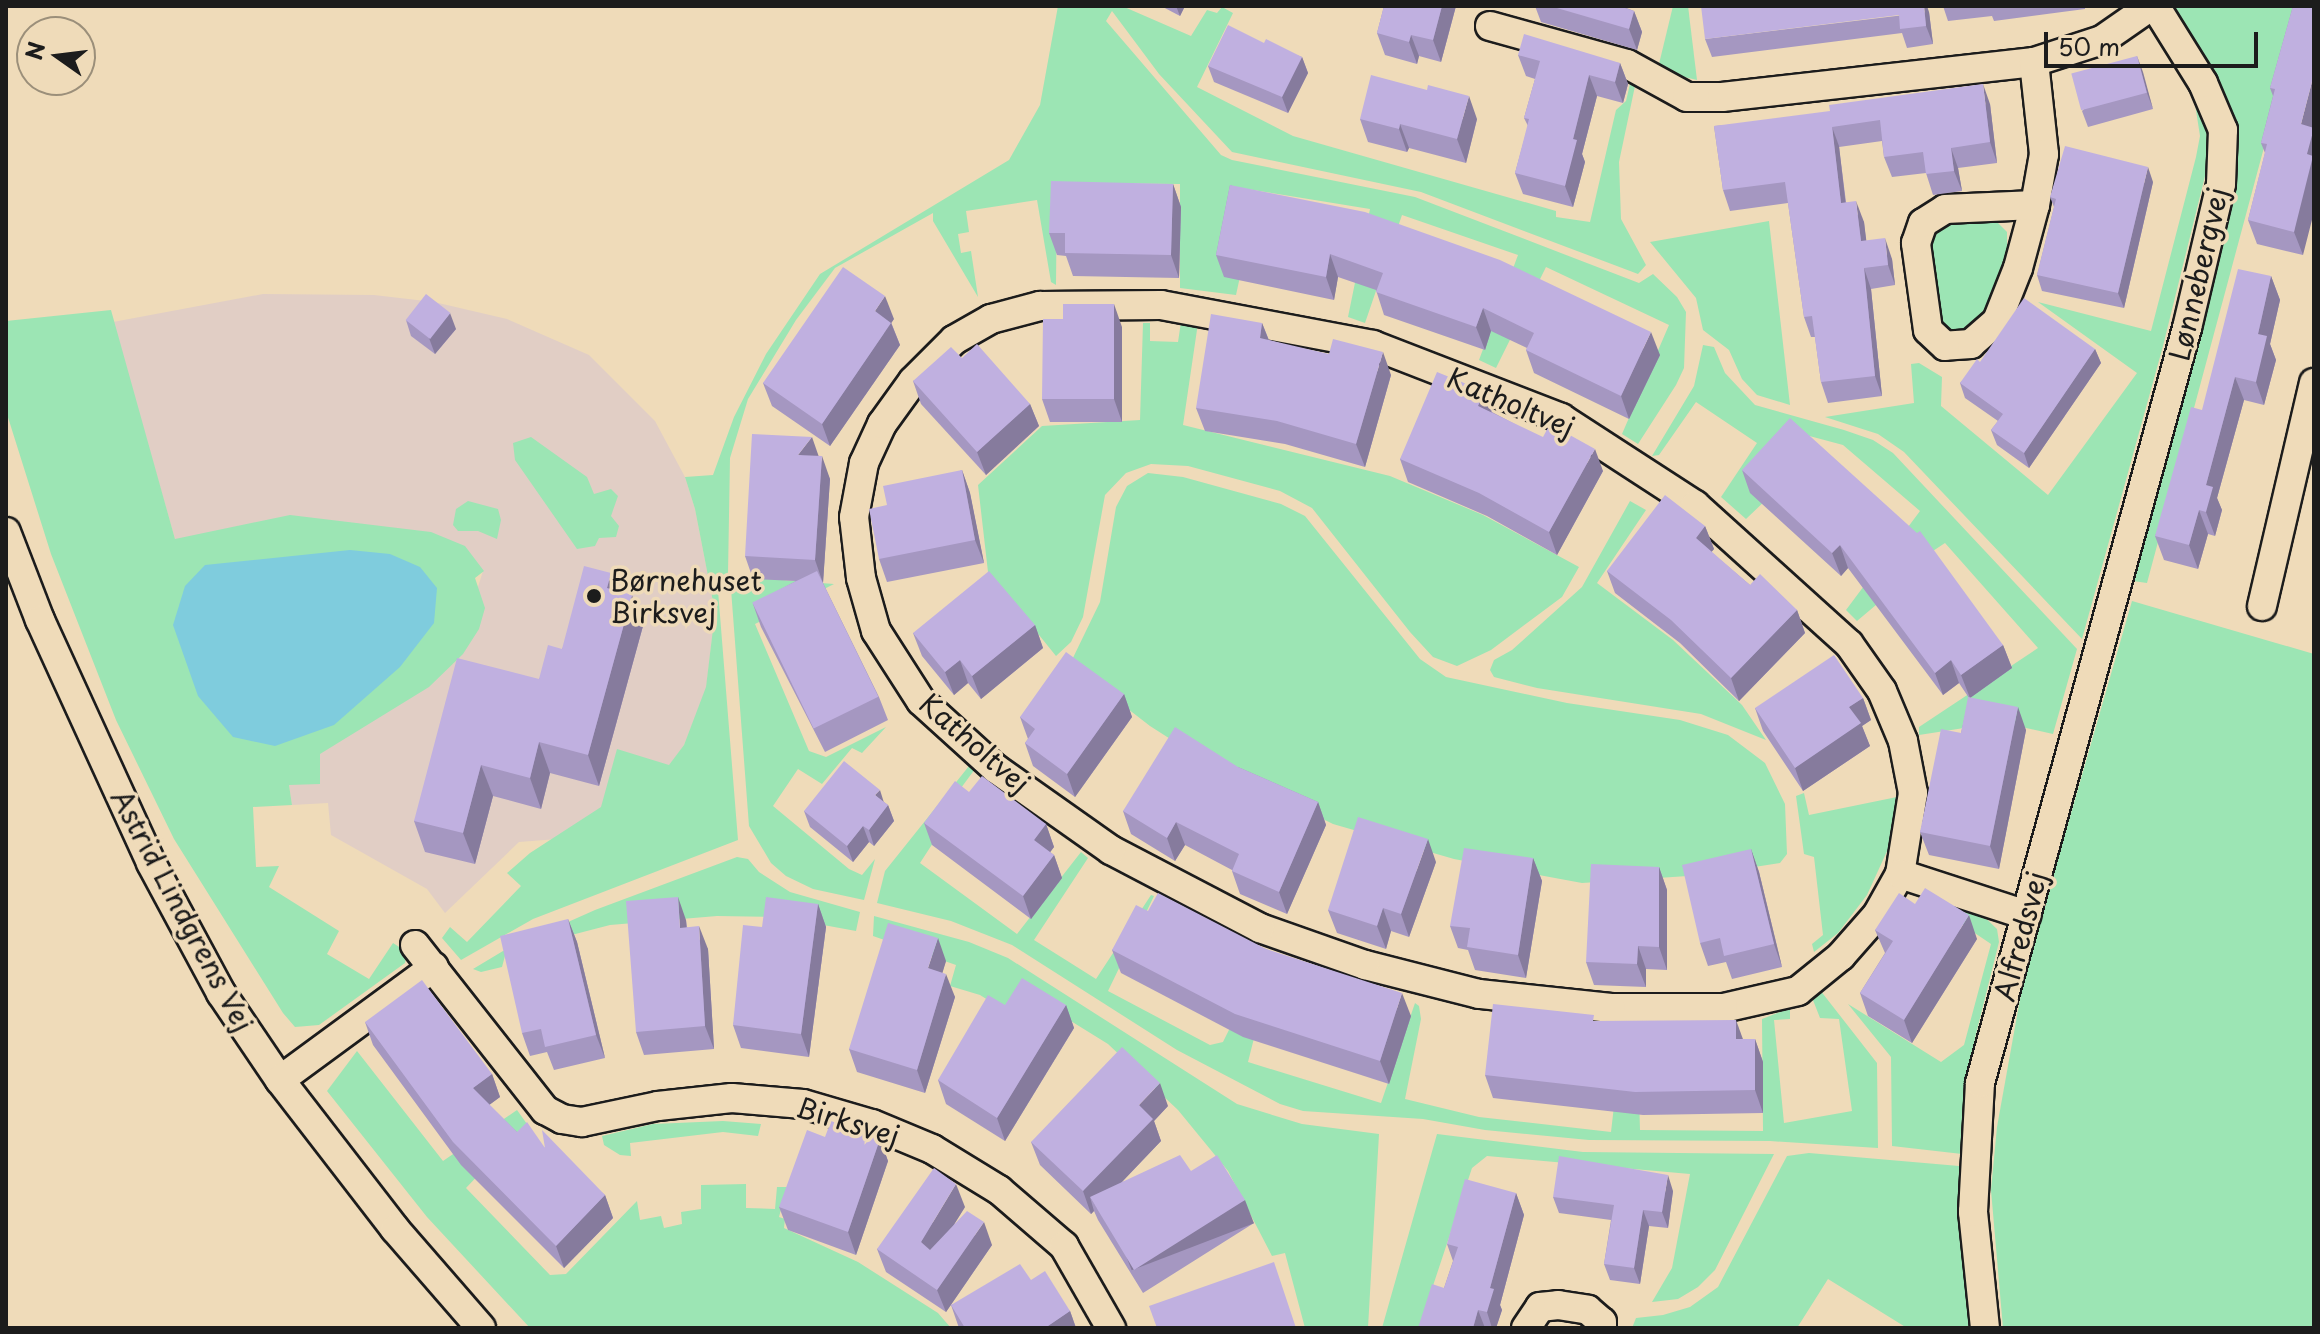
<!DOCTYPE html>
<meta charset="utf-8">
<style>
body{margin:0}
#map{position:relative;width:2320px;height:1334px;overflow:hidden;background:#efdbb9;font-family:"Playpen Sans",sans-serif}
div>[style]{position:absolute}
.built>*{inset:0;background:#e1cec5}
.green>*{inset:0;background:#9ce5b4}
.water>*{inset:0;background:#7fccdd}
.roads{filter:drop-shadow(2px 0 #1c1c1c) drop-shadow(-2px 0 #1c1c1c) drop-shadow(0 2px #1c1c1c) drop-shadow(0 -2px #1c1c1c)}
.street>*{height:28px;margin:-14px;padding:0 14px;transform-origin:14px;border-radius:14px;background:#efdbb9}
.wall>*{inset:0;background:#a597c1}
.shaded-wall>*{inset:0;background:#867b9d;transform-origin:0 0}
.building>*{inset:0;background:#c0b0e0;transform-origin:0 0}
.dots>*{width:22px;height:22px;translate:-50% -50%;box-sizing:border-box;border:4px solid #efdbb9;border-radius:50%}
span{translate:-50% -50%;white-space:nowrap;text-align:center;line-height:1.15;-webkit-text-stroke:7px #efdbb9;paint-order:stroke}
.street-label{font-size:28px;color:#1c1c1c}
.poi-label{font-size:28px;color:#1c1c1c}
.left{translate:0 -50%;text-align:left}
.frame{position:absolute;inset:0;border:8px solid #1c1c1c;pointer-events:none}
.north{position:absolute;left:16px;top:16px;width:80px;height:80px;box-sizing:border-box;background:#efdbb9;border:2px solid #9b8f7a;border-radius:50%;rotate:284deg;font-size:22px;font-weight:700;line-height:32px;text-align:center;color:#1c1c1c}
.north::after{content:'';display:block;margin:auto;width:28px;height:36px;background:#1c1c1c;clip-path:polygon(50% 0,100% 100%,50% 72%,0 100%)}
.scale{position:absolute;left:2044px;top:32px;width:214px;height:36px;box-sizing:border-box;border:4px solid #1c1c1c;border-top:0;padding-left:10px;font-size:24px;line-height:28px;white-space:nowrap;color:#1c1c1c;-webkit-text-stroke:6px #efdbb9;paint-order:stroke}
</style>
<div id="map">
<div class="built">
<div style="clip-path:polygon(263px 294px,374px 295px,434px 302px,507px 319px,589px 355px,655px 421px,685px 477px,695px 509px,715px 612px,706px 690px,684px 745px,621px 834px,519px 842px,445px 913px,427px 889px,331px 835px,328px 803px,292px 805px,289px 785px,319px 754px,454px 663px,483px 571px,175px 539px,113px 322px)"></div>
</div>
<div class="green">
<div style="clip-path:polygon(1058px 6px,1122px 6px,1191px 36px,1207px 10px,1217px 13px,1222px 7px,1233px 13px,1197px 87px,1293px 136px,1556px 211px,1556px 217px,1590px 222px,1616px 110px,1626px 101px,1630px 84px,1635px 86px,1619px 162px,1621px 219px,1646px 265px,1638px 274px,1421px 192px,1232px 152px,1159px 74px,1112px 11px,1106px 21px,1221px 155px,1232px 160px,1415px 197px,1639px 283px,1653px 274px,1677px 297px,1686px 312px,1684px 368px,1676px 385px,1638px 444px,1622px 434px,1669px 325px,1546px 267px,1496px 368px,1479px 360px,1518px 255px,1402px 215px,1365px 323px,1348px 317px,1370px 209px,1241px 188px,1241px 272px,1236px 295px,1180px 288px,1180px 184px,1057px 183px,1056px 285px,1051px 282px,1037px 200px,966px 211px,969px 232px,958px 234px,961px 253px,971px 251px,978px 297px,933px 221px,933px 213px,835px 268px,796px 320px,748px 399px,730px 458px,728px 574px,717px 578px,738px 840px,533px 919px,461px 960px,442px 938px,450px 927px,467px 942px,521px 886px,507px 873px,530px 853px,601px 807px,617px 749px,669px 765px,684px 745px,706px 687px,715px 612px,695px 509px,685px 477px,713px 475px,734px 417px,766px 354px,820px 274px,1009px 160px,1040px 105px)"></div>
<div style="clip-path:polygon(1673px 6px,1688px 6px,1697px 80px,1671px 74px,1659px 64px)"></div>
<div style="clip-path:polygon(2168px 6px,2302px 6px,2147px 583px,2133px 581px,2234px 189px)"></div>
<div style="clip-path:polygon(2193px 91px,2204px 111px,2210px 140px,2208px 164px,2163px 346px,2082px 639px,1904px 452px,1878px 434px,1825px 417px,1914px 403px,1911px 364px,1919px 363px,1942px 377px,1941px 406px,2048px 495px,2137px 373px,2038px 302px,2151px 331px,2196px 157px,2200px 136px)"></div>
<div style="clip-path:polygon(1769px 221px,1790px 405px,1757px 395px,1742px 379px,1729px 350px,1703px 330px,1696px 298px,1650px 242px)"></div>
<div style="clip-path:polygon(1987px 221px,1997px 222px,2007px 232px,2007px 249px,1997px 290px,1967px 335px,1955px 337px,1936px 327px,1928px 236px,1951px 224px)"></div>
<div style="clip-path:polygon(111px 310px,175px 539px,290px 515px,431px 532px,465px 546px,484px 571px,475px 578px,485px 608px,479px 629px,463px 654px,429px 687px,320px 754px,320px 784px,289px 785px,292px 805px,253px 807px,256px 867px,279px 866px,269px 887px,339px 931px,327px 954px,369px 979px,393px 943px,407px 952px,405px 963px,319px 1025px,295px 1027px,283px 1013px,174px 839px,116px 720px,51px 554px,6px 411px,6px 321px)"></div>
<div style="clip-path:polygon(1181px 322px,1198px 323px,1183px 425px,1390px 476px,1483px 515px,1579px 567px,1562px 597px,1491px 650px,1457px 666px,1433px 657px,1410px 632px,1312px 508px,1280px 491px,1188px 466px,1151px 464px,1126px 473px,1105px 495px,1083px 617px,1071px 642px,1056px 656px,988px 572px,978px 485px,1042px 426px,1140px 420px,1143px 323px,1150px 323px,1150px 341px,1178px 342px)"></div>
<div style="clip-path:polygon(1703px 345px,1714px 347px,1725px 373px,1755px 405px,1844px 430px,1873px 440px,1893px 453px,2077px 649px,2053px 734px,1977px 717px,1964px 728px,1919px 735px,1919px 727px,2038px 648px,1945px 543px,1883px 584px,1889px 594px,1857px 621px,1846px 610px,1920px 511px,1843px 445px,1802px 434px,1768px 498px,1746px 519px,1721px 497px,1757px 443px,1696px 402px,1659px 455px,1652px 456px,1694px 386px)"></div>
<div style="clip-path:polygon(531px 437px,587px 477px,594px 494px,611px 489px,618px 496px,611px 516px,619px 526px,616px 537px,599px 538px,595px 546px,577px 549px,515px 460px,513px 443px)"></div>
<div style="clip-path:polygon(1148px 473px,1183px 477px,1281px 504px,1305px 516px,1420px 659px,1446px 677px,1567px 703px,1680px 720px,1728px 735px,1765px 763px,1785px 804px,1787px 854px,1780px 863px,1703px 875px,1582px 883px,1454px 859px,1333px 824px,1200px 758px,1150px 726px,1070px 664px,1100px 602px,1116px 507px,1127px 486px)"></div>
<div style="clip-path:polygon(468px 501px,498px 509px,501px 520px,497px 539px,478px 531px,458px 531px,453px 525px,456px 509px)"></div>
<div style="clip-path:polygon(1630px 501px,1646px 510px,1597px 583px,1673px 640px,1742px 705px,1766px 740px,1701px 714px,1537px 688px,1494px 677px,1490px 670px,1494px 660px,1512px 650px,1582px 587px)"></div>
<div style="clip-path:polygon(730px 576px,834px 584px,755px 624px,809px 751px,826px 757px,886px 727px,862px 753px,852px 748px,822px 784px,798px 769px,773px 806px,849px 869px,862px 875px,875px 859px,864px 900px,813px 889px,786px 876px,771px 863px,749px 826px)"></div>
<div style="clip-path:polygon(2132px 601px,2314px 654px,2314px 1328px,2003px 1328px,1991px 1190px,1997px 1127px,2024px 977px)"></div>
<div style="clip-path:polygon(969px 766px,975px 769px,961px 788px,966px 792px,920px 863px,1017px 934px,1081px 852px,1088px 858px,1034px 940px,1096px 979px,1151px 895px,1154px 896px,1108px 991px,1210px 1045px,1223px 1042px,1267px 953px,1275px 955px,1248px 1062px,1381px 1103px,1415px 1003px,1419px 1006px,1421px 1019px,1405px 1099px,1479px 1117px,1611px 1132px,1623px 1028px,1637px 1028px,1640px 1130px,1763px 1131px,1762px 1019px,1790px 1008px,1790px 1019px,1774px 1020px,1784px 1123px,1852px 1111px,1839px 1019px,1820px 1018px,1811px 995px,1820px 990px,1877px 1063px,1878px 1148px,1770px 1141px,1589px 1140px,1485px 1130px,1423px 1119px,1303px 1111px,1280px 1104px,1177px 1050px,1012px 945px,951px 921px,877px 903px,885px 871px)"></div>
<div style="clip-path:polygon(1804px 793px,1809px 815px,1897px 797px,1888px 849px,1867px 895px,1838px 933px,1814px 952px,1812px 944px,1823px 935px,1814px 857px,1804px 854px,1796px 796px)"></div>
<div style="clip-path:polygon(737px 857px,748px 859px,759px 872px,790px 892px,860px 912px,856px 931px,780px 917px,717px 916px,610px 925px,506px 952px,502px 967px,481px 972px,473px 969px,503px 951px,595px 910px)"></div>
<div style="clip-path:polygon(1920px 896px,1976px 909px,1997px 929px,1999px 942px,1975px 1038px,1962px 1154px,1892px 1146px,1891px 1057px,1848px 1004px,1941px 1062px,1964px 1045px,1991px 944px)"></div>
<div style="clip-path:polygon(874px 916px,969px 942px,1008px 958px,1237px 1104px,1302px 1124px,1379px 1134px,1368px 1328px,1305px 1328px,1285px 1253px,1272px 1256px,1228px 1171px,1178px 1110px,1108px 1044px,1024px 992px,1007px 1012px,980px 995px,950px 986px,956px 965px,873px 936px)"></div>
<div style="clip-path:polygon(357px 1051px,443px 1161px,517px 1110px,527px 1124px,466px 1188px,550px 1275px,566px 1274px,637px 1201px,640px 1220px,661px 1216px,664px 1228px,682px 1224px,681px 1212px,701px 1209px,701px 1185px,746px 1184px,746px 1208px,775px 1209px,777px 1187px,787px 1187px,779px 1217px,785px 1219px,784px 1228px,858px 1262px,938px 1313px,951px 1328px,530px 1328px,427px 1217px,327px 1091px)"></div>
<div style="clip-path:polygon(723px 1121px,761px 1124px,758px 1136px,723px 1132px,630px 1143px,631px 1156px,620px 1155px,604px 1145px,602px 1136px,653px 1124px)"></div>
<div style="clip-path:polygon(1437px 1134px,1583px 1152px,1774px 1154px,1715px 1270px,1698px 1287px,1678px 1299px,1652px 1302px,1672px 1268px,1690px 1174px,1487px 1156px,1472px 1168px,1419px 1328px,1382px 1328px)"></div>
<div style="clip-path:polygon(1809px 1153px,1959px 1166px,1969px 1328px,1907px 1328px,1828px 1279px,1797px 1328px,1632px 1328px,1636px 1318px,1663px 1315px,1690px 1307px,1718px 1287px,1787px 1156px)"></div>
</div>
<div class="water">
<div style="clip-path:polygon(350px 550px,390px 554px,420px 567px,437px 588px,434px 623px,400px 667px,334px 725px,275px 746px,233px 737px,198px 696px,173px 625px,185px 586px,205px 565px)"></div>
</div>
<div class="roads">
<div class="street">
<div style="left:1490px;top:26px;width:142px;rotate:15.5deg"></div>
<div style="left:1627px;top:64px;width:68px;rotate:28.8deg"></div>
<div style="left:1687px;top:97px;width:35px"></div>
<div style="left:1722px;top:97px;width:314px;rotate:-6.4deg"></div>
<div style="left:2034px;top:62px;width:71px;rotate:-17.9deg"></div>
<div style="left:2102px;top:40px;width:60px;rotate:-34.8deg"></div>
<div style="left:2034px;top:62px;width:93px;rotate:83.8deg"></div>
<div style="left:2044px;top:154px;width:52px;rotate:100deg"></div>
<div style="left:2035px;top:205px;width:65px;rotate:105.1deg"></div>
<div style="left:2018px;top:268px;width:57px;rotate:111.6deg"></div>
<div style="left:1997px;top:321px;width:35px;rotate:139deg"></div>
<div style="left:1971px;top:344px;width:26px;rotate:176deg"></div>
<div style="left:1945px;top:346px;width:23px;rotate:-137deg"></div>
<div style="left:1928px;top:330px;width:88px;rotate:-97.9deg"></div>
<div style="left:1916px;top:243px;width:21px;rotate:-71deg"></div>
<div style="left:1923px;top:223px;width:26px;rotate:-32deg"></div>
<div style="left:1945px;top:209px;width:90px;rotate:-2.5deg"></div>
<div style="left:6px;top:532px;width:94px;rotate:68.9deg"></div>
<div style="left:40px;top:620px;width:267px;rotate:65.4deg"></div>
<div style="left:151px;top:863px;width:148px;rotate:61.7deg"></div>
<div style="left:221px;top:993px;width:105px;rotate:55.9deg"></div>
<div style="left:280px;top:1080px;width:188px;rotate:52.3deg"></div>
<div style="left:395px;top:1229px;width:131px;rotate:49deg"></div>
<div style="left:2262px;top:606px;width:229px;rotate:-76.9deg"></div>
<div style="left:1900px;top:874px;width:47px;rotate:119.3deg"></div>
<div style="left:1877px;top:915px;width:55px;rotate:131.3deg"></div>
<div style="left:1841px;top:956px;width:55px;rotate:140.9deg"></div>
<div style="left:1798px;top:991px;width:77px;rotate:167.2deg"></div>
<div style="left:1723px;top:1008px;width:112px;rotate:180deg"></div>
<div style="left:1611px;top:1008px;width:133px;rotate:-173.9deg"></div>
<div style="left:1479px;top:994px;width:118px;rotate:-165.7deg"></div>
<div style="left:1365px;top:965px;width:111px;rotate:-160.6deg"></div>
<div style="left:1260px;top:928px;width:168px;rotate:-152.4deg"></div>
<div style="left:1111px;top:850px;width:141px;rotate:-144.8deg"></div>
<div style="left:996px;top:769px;width:101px;rotate:-137.8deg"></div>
<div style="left:921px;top:701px;width:83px;rotate:-122.7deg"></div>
<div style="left:876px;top:631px;width:55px;rotate:-105.8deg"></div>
<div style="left:861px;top:578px;width:61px;rotate:-96.5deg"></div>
<div style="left:854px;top:517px;width:55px;rotate:-79.5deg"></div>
<div style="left:864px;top:463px;width:43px;rotate:-65.2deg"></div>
<div style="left:882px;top:424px;width:53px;rotate:-54.2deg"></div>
<div style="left:913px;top:381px;width:58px;rotate:-45deg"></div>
<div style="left:954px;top:340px;width:43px;rotate:-29.6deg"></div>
<div style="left:991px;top:319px;width:51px;rotate:-14.9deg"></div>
<div style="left:1040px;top:306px;width:121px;rotate:-0.5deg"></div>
<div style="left:1161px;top:305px;width:216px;rotate:10.7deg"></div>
<div style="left:1373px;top:345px;width:202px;rotate:21.2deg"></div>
<div style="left:1561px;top:418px;width:160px;rotate:33deg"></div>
<div style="left:1695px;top:505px;width:207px;rotate:42.1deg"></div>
<div style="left:1849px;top:644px;width:57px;rotate:54.9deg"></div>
<div style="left:1882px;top:691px;width:54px;rotate:67.2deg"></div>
<div style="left:1903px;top:741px;width:53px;rotate:79.1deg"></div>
<div style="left:1913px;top:793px;width:82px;rotate:99.1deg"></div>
<div style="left:1900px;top:874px;width:133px;rotate:18deg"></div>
<div style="left:415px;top:945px;width:210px;rotate:51.8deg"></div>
<div style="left:545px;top:1110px;width:19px;rotate:28deg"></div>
<div style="left:562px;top:1119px;width:20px;rotate:9deg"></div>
<div style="left:582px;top:1122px;width:78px;rotate:-11.9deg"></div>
<div style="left:658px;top:1106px;width:74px;rotate:-6.2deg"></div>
<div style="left:732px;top:1098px;width:71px;rotate:4.8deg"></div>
<div style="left:803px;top:1104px;width:72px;rotate:16.2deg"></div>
<div style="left:872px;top:1124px;width:65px;rotate:22.6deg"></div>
<div style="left:932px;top:1149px;width:79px;rotate:31.5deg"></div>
<div style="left:999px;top:1190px;width:86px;rotate:40.7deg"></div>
<div style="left:1064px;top:1246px;width:95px;rotate:60.2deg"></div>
<div style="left:280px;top:1080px;width:191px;rotate:-36.3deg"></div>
<div style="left:1526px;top:1328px;width:25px;rotate:-56deg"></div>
<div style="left:1540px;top:1307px;width:18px;rotate:-6deg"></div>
<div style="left:1558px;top:1305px;width:30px;rotate:9deg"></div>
<div style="left:1588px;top:1310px;width:18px;rotate:41deg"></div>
<div style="left:1602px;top:1322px;width:6px;rotate:90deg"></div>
<div style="left:1985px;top:1328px;width:117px;rotate:-95.9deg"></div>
<div style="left:1973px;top:1212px;width:129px;rotate:-86.9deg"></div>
<div style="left:1980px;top:1083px;width:783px;rotate:-74.67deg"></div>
<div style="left:2187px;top:328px;width:148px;rotate:-76.7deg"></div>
<div style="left:2221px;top:184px;width:54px;rotate:-87.9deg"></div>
<div style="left:2223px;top:130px;width:51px;rotate:-113.1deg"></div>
<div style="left:2203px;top:83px;width:91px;rotate:-121.9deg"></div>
</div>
</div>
<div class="wall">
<div style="clip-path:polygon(1161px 6px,1185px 6px,1180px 16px)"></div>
<div style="clip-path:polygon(1384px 6px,1456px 6px,1441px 62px,1419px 56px,1417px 64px,1385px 55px,1377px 33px)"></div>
<div style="clip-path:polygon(1535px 6px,1624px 6px,1624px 7px,1634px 11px,1642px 32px,1637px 50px,1541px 22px)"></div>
<div style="clip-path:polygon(1943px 6px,2085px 6px,2085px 9px,1994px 21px,1992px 16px,1948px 21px)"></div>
<div style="clip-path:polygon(2293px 6px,2303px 255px,2257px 244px,2248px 220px,2265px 153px,2261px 143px,2273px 96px,2270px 88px)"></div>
<div style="clip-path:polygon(1929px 12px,1933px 44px,1907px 48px,1902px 33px,1712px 57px,1705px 39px)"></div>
<div style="clip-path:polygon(1264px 43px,1302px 57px,1308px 73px,1288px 113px,1214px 82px,1208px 66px)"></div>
<div style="clip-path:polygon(1518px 55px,1620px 63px,1628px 84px,1623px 103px,1597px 96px,1582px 154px,1585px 162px,1573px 207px,1523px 194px,1515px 173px,1528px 126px,1524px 118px,1535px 79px,1526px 76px)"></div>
<div style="clip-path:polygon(2137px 56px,2153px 109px,2088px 127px,2082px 111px)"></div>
<div style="clip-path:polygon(1990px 104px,1997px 163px,1958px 168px,1962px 191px,1933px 195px,1926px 173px,1892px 177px,1884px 157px,1882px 141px,1839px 147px,1846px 202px,1864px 222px,1866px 241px,1892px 259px,1895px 285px,1871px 289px,1882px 396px,1828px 403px,1821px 382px,1815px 337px,1811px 337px,1804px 317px,1788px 203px,1730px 211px,1723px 190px,1714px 126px)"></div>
<div style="clip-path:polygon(1360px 119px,1477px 119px,1466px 163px,1409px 148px,1407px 152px,1368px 142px)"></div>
<div style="clip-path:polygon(2153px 182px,2124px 308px,2042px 291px,2037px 275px,2054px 207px,2050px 197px)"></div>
<div style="clip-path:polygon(1173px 184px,1181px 207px,1179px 278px,1073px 276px,1066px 256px,1057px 255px,1049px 233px)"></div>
<div style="clip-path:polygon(1230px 185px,1660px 355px,1629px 419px,1534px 373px,1526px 350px,1527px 348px,1491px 331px,1485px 350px,1384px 315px,1376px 290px,1338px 277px,1334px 300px,1224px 277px,1216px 255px)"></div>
<div style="clip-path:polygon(2271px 276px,2280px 300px,2270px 344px,2276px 360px,2264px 405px,2244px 400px,2217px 498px,2222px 510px,2215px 536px,2208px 534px,2198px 569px,2164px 560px,2155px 536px)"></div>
<div style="clip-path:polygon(894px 319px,891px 322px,900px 345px,830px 446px,772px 406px,763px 383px)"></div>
<div style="clip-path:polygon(406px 320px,456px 329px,435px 354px,411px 336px)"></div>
<div style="clip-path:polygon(1262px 323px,1269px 340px,1391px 375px,1365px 467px,1285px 444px,1205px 431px,1196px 408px)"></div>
<div style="clip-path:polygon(1122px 327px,1122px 422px,1050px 422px,1042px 399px)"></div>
<div style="clip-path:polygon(2095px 349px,2101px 363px,2029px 468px,1997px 445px,1991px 430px,1998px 421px,1965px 398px,1960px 383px,1980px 362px)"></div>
<div style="clip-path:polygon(962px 358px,1030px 404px,1039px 426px,986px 475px,921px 404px,913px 381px)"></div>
<div style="clip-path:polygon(1484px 391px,1492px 412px,1603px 471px,1557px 555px,1487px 516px,1408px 482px,1400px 459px)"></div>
<div style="clip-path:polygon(819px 456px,830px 479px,823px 583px,879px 697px,888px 720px,825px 752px,761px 627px,753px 604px,796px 581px,753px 579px,745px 556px)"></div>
<div style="clip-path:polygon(962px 470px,970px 493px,984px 563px,887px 582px,879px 559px,887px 505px)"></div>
<div style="clip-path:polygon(1742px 470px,2003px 645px,2012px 668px,1970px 698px,2026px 730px,1999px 869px,1929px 855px,1920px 832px,1961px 733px,1969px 698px,1959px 683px,1943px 695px,1848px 568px,1841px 576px,1750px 493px)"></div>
<div style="clip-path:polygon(1705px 526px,1714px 549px,1711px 552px,1750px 585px,1797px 610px,1805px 633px,1739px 701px,1680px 643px,1615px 593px,1607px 571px)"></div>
<div style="clip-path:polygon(611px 573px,618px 591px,643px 626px,599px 786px,550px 773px,541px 809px,493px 796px,475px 864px,425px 852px,414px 821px,539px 679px,562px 649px)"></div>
<div style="clip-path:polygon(1035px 625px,1043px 648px,981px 699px,968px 683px,954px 695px,922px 656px,913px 633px)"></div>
<div style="clip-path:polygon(1124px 694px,1132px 717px,1075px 797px,1033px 766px,1025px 743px,1028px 739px,1020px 717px)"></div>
<div style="clip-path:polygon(1863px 698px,1871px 720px,1862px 726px,1870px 746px,1803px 791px,1763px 731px,1755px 708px)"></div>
<div style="clip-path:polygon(1238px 767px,1318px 802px,1326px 825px,1287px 914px,1240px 894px,1232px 871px,1232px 870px,1185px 845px,1175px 861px,1131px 834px,1123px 811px)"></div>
<div style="clip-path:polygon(969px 792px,1046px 824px,1054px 847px,1050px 852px,1054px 855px,1062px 878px,1031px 919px,932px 845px,924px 823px)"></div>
<div style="clip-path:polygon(884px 802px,888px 805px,894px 821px,874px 846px,869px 842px,853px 862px,810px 827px,804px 811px)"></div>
<div style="clip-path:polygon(1751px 849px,1759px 872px,1782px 967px,1732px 979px,1726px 962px,1708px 966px,1700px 943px)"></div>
<div style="clip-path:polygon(1533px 858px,1542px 881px,1526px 978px,1475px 970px,1468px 950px,1458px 948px,1450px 926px)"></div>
<div style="clip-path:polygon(1436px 862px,1409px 937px,1391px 931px,1386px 949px,1337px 933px,1328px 910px)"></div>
<div style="clip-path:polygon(1659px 867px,1667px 890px,1667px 970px,1646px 969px,1646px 987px,1594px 985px,1586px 962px)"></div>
<div style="clip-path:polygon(818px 904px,826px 927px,809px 1057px,741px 1048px,733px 1025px,762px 927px)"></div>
<div style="clip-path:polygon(1915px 904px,1977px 939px,1912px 1043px,1868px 1016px,1860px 993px,1885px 953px,1875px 930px)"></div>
<div style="clip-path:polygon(1148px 911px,1266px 949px,1411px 1016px,1389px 1084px,1243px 1037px,1121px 973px,1112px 950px)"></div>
<div style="clip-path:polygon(568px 919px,577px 942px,605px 1058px,554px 1070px,547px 1052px,530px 1056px,522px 1033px)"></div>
<div style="clip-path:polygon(686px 920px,687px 927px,708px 949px,714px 1049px,644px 1055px,636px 1032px)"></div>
<div style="clip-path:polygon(946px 961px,942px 973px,955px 997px,925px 1093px,857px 1072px,849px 1049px)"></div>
<div style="clip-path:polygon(1066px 1005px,1074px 1028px,1005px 1141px,946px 1104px,938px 1080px)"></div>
<div style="clip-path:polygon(1596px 1021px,1743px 1039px,1755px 1039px,1763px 1062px,1763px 1113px,1643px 1115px,1493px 1098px,1485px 1075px)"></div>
<div style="clip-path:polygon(365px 1022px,492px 1074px,500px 1097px,489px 1105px,517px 1132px,545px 1148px,605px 1195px,613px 1218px,564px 1268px,461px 1165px,373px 1045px)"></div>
<div style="clip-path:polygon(1168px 1106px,1154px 1121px,1161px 1141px,1122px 1182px,1191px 1171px,1254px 1223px,1143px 1293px,1098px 1220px,1094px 1211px,1091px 1214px,1040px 1165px,1031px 1142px)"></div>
<div style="clip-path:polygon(880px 1139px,888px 1161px,856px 1255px,788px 1230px,779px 1207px)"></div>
<div style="clip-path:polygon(1673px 1191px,1668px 1228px,1649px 1226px,1640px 1284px,1610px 1280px,1604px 1264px,1611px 1220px,1559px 1213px,1553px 1197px)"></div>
<div style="clip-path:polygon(1516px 1193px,1524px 1215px,1500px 1305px,1502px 1310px,1496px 1328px,1418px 1328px,1444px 1288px,1453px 1261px,1447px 1244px)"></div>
<div style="clip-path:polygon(965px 1207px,954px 1224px,992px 1245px,946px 1312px,886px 1272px,877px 1249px)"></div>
<div style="clip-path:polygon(1031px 1280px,1070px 1311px,1076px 1328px,959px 1328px,951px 1305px)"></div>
</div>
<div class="shaded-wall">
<div style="clip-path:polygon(1176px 6px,1185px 6px,1180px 16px)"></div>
<div style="clip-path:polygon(1442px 6px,1456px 6px,1441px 62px,1433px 40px)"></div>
<div style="clip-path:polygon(1924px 6px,1927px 6px,1929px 12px,1933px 44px,1926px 26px)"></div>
<div style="clip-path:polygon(1634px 11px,1642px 32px,1637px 50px,1629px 29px)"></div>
<div style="clip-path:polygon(1411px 35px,1419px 56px,1417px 64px,1409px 42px)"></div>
<div style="clip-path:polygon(2137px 56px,2143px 72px,2153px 109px,2147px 93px)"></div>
<div style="clip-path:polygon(1302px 57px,1308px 73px,1288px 113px,1282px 97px)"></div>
<div style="clip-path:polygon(1620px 63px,1628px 84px,1623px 103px,1615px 82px)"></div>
<div style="clip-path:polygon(2314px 74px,2314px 212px,2303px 255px,2294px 232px,2307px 154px,2301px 124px)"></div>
<div style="clip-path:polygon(1589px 75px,1597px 96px,1582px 154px,1585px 162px,1573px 207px,1565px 186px,1573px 139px)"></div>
<div style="clip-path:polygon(1983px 84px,1990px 104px,1997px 163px,1990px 142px)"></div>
<div style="clip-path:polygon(1469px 96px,1477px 119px,1466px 163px,1457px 139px)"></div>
<div style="clip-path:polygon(1400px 124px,1409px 148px,1407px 152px,1399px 129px)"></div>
<div style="clip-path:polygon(1832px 127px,1839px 146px,1848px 224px,1841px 203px)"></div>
<div style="clip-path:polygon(1951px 148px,1958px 168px,1962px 191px,1954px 171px)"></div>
<div style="clip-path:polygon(2148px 167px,2153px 182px,2124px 308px,2118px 293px)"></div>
<div style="clip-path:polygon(1173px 184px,1181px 207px,1179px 278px,1171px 255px)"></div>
<div style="clip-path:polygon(1856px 201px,1864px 222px,1869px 262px,1861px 241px)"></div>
<div style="clip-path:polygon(1885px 238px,1892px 259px,1895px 285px,1888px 265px)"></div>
<div style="clip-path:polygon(1330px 254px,1338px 277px,1334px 300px,1326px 277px)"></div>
<div style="clip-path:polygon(1864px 268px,1871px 289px,1882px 396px,1875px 376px)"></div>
<div style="clip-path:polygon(2271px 276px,2280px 300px,2270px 344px,2276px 360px,2264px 405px,2256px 382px,2258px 334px)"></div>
<div style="clip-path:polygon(885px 296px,894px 319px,884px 334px,875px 311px)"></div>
<div style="clip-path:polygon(1114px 304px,1122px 327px,1122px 422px,1114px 399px)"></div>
<div style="clip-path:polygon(1483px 308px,1491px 331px,1485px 350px,1476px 327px)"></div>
<div style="clip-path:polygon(450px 313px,456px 329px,435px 354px,429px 338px)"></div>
<div style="clip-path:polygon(891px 323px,900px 345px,830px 446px,822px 424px)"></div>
<div style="clip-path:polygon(1262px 323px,1271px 346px,1260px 338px)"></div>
<div style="clip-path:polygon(1651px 332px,1660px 355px,1629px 419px,1621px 396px)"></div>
<div style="clip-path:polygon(2095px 349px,2101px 363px,2029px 468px,2024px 453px)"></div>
<div style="clip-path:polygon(1383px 352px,1391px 375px,1365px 467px,1356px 444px)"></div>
<div style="clip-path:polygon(2235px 377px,2244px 400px,2217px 498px,2222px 510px,2215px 536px,2206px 512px,2206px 485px)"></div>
<div style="clip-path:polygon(1484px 391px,1492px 414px,1478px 406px)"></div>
<div style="clip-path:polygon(1030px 404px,1039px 426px,986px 475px,977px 452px)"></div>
<div style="clip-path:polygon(812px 437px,820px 460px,798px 455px)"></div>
<div style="clip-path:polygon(1595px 449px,1603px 471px,1557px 555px,1549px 532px)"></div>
<div style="clip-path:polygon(822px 456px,830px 479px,823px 583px,815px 560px)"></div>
<div style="clip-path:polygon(962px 470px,970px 493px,984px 563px,975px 540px)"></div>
<div style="clip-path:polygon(2199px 510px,2208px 534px,2198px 569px,2189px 545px)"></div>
<div style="clip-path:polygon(1705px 526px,1714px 549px,1704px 561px,1696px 538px)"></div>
<div style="clip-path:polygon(1840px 545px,1848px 568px,1841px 576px,1832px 553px)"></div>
<div style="clip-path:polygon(611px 573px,622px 604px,607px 588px)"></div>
<div style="clip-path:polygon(632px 595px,643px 626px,599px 786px,588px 755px)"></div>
<div style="clip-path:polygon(1797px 610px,1805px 633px,1739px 701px,1731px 678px)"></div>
<div style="clip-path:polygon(1035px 625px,1043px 648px,981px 699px,972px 676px)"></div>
<div style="clip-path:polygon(2003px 645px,2012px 668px,1970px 698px,1961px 675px)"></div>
<div style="clip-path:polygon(960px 660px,968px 683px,954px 695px,945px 672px)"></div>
<div style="clip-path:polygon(1951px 660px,1959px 683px,1943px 695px,1935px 673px)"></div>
<div style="clip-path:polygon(1124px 694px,1132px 717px,1075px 797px,1067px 774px)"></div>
<div style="clip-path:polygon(1863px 698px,1871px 720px,1862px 726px,1870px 746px,1803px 791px,1795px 768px,1849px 707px)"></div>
<div style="clip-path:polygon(2018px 707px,2026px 730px,1999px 869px,1990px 846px)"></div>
<div style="clip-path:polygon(539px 742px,550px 773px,541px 809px,530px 778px)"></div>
<div style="clip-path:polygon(481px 765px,493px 796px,475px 864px,463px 833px)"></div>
<div style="clip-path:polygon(880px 790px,885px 806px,875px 795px)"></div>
<div style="clip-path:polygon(1318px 802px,1326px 825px,1287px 914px,1279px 892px)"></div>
<div style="clip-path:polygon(888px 805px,894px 821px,874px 846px,869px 830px)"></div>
<div style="clip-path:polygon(1176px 822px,1185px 845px,1175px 861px,1167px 838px)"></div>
<div style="clip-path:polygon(1046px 824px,1054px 847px,1042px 863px,1034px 840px)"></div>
<div style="clip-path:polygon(863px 826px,869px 842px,853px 862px,847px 846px)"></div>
<div style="clip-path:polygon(1428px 839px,1436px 862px,1409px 937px,1401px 914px)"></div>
<div style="clip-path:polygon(1751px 849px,1759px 872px,1782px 967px,1774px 944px)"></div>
<div style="clip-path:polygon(1054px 855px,1062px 878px,1031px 919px,1023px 896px)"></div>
<div style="clip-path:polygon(1533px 858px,1542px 881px,1526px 978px,1518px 955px)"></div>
<div style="clip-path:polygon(1659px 867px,1667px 890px,1667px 970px,1659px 947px)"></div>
<div style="clip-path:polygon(678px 897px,686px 920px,688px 951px,680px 928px)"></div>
<div style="clip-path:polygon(818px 904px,826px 927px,809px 1057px,801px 1034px)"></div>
<div style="clip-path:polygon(1383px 908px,1391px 931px,1386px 949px,1377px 926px)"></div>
<div style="clip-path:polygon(1969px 915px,1977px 939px,1912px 1043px,1904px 1020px)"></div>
<div style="clip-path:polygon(568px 919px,577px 942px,605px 1058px,596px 1035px)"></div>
<div style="clip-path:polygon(699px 926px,708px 949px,714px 1049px,705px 1026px)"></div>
<div style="clip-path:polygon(938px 938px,946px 961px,937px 991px,928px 968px)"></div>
<div style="clip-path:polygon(1638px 946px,1646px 969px,1646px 987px,1637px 964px)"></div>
<div style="clip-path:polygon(946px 974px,955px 997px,925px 1093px,917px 1070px)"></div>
<div style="clip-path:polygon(1402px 993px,1411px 1016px,1389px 1084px,1380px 1061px)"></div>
<div style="clip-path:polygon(1066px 1005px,1074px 1028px,1005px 1141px,997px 1118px)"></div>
<div style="clip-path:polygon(1736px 1020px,1744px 1042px,1736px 1039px)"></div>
<div style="clip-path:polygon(1755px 1039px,1763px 1062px,1763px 1113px,1755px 1090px)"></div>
<div style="clip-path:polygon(492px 1074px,500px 1097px,481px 1111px,473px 1088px)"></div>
<div style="clip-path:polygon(1160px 1083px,1168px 1106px,1154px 1121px,1161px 1141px,1097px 1208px,1090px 1197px,1094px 1211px,1091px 1214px,1083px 1191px,1139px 1105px)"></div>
<div style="clip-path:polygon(880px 1139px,888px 1161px,856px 1255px,848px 1232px)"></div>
<div style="clip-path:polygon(1668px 1175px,1673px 1191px,1668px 1228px,1662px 1212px)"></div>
<div style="clip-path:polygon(956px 1184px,965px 1207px,929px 1265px,921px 1242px)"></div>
<div style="clip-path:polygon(1516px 1193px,1524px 1215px,1500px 1305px,1502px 1310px,1496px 1328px,1492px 1328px,1487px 1312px,1490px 1288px)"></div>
<div style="clip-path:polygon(605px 1195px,613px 1218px,564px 1268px,556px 1246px)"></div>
<div style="left:1245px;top:1200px;width:25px;height:131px;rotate:69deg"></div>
<div style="clip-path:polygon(1643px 1210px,1649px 1226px,1640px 1284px,1634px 1268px)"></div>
<div style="clip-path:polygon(984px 1222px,992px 1245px,946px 1312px,937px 1290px)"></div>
<div style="clip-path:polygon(1478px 1310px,1485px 1328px,1473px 1328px)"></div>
<div style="clip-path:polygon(1070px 1311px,1076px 1328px,1045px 1328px)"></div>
</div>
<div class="building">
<div style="clip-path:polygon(1384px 6px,1442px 6px,1433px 40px,1411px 35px,1409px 42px,1377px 33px)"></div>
<div style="clip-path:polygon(1550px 6px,1619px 6px,1634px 11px,1629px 29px)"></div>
<div style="clip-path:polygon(1701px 6px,1924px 6px,1926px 26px,1900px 29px,1899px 15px,1705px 39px)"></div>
<div style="clip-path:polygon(2293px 6px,2314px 6px,2314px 74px,2301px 124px,2314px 128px,2307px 154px,2313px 156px,2294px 232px,2248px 220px,2267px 144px,2261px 143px,2275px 89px,2270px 88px)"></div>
<div style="clip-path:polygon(1228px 25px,1264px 43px,1266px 39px,1302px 57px,1282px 97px,1208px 66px)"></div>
<div style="clip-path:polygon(1524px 34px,1620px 63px,1615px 82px,1589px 75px,1573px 139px,1577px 140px,1565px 186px,1515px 173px,1529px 119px,1524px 118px,1540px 61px,1518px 55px)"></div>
<div style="left:2137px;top:56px;width:38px;height:68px;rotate:75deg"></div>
<div style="clip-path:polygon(1371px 75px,1427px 90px,1428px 85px,1469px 96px,1457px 139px,1400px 124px,1399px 129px,1360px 119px)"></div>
<div style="clip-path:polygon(1983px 84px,1990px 142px,1951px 148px,1954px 171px,1926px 174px,1923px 152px,1884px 157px,1880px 120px,1832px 127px,1831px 117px,1841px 203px,1856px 201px,1861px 241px,1885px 238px,1888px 265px,1864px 268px,1875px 376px,1821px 382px,1812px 316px,1804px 317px,1785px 182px,1723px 190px,1714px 126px,1830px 111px,1829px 105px)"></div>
<div style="clip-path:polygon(2065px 146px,2148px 167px,2118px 293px,2037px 275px,2056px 199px,2050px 197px)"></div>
<div style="clip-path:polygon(1051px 181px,1173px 184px,1171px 255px,1065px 253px,1065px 233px,1049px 233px)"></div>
<div style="clip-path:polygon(1230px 185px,1365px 212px,1500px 260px,1651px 332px,1621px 396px,1526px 350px,1534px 333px,1483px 308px,1476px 327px,1376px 292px,1383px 273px,1330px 254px,1326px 277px,1216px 255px)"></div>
<div style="clip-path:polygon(843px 267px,885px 296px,875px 311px,891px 323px,822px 424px,763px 383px)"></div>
<div style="clip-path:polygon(2238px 269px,2271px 276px,2258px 334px,2267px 336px,2256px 382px,2235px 377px,2206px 485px,2213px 487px,2206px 512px,2199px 510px,2189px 545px,2155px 536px,2191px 407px,2202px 410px)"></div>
<div style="left:426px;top:294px;width:31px;height:33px;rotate:38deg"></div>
<div style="clip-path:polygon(2024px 298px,2095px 349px,2024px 453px,1991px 430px,2003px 414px,1960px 383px,1977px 359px,1980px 362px)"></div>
<div style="clip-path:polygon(1063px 304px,1114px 304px,1114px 399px,1042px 399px,1043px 319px,1063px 319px)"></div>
<div style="clip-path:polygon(1211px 314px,1262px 323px,1260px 338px,1329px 354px,1333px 339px,1383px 352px,1356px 444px,1277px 421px,1196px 408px)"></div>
<div style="clip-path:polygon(977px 344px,1030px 404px,977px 452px,913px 381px,951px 347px,962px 358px)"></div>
<div style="clip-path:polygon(1437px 372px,1484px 391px,1478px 406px,1543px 437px,1550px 424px,1595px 449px,1549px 532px,1479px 493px,1400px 459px)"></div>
<div style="clip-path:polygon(1790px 418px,1917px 533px,1920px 531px,2003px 645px,1961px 675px,1951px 660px,1935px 673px,1840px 545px,1832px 553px,1742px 470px)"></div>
<div style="clip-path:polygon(752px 434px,812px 437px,798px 455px,822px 456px,815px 560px,745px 556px)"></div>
<div style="clip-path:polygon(962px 470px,975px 540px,879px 559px,869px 509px,887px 505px,883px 486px)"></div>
<div style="clip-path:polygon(1665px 495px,1705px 526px,1696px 538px,1750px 585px,1760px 574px,1797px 610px,1731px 678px,1671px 620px,1607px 571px)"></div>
<div style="clip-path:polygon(584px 566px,611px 573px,607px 588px,632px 595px,588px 755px,539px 742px,530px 778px,481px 765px,463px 833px,414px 821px,457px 658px,539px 679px,548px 645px,562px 649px)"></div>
<div style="left:817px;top:571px;width:140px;height:72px;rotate:64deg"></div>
<div style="clip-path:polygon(989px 571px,1035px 625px,972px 676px,960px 660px,945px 672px,913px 633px)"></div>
<div style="clip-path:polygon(1066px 652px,1124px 694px,1067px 774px,1025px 743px,1035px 729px,1020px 717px)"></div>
<div style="clip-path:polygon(1834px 655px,1863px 698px,1849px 707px,1861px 723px,1795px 768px,1755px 708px)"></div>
<div style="clip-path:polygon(1968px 697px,2018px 707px,1990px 846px,1920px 832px,1941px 729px,1961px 733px)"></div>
<div style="clip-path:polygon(1175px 727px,1238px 767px,1318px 802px,1279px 892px,1232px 871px,1239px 854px,1176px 822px,1167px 838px,1123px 811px)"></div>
<div style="clip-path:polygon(844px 761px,880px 790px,875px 795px,888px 805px,869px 830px,863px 826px,847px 846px,804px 811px)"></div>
<div style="clip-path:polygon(982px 776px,1046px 824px,1034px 840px,1054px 855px,1023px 896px,924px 823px,955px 781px,969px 792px)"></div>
<div style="clip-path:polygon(1358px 817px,1428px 839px,1401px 914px,1383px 908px,1377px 926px,1328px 910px)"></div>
<div style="clip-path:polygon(1464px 848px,1533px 858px,1518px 955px,1467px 947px,1470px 928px,1450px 926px)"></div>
<div style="clip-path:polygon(1751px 849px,1774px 944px,1724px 956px,1720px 938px,1700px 943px,1682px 865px)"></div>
<div style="clip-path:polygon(1591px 864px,1659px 867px,1659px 947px,1638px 946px,1637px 964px,1586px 962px)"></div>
<div style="clip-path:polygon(1925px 888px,1969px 915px,1904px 1020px,1860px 993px,1893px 941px,1875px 930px,1899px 893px,1915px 904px)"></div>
<div style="clip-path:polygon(1158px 893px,1266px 949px,1402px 993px,1380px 1061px,1235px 1014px,1112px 950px,1136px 905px,1148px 911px)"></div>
<div style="clip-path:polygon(678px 897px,680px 928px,699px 926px,705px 1026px,636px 1032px,626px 901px)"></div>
<div style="clip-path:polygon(766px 897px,818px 904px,801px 1034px,733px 1025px,743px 925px,762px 927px)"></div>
<div style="clip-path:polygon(568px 919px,596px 1035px,545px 1047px,541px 1029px,522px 1033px,500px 936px)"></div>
<div style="clip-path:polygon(888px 923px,938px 938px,928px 968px,946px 974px,917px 1070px,849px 1049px)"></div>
<div style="clip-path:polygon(1022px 978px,1066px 1005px,997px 1118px,938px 1080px,988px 995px,1005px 1005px)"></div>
<div style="clip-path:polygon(422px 980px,492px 1074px,473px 1088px,517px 1132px,527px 1122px,545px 1148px,542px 1130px,605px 1195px,556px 1246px,453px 1142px,365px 1022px)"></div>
<div style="clip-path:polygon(1493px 1004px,1594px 1015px,1593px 1021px,1736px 1020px,1736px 1039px,1755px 1039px,1755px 1090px,1635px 1092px,1485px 1075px)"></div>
<div style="clip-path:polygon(1122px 1047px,1160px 1083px,1139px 1105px,1153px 1119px,1083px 1191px,1031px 1142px)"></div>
<div style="clip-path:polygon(831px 1121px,880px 1139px,848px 1232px,779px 1207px,807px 1130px,825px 1137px)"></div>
<div style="clip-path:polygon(1180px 1155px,1191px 1171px,1217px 1155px,1245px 1200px,1134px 1270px,1090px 1197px)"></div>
<div style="clip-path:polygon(1559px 1156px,1668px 1175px,1662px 1212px,1643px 1210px,1634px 1268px,1604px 1264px,1614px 1205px,1553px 1197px)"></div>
<div style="clip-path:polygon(934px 1168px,956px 1184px,921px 1242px,930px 1250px,967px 1211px,984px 1222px,937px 1290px,877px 1249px)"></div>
<div style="clip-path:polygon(1465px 1179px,1516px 1193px,1490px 1288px,1494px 1289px,1487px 1312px,1478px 1310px,1473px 1328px,1418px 1328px,1432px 1284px,1444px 1288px,1458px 1247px,1447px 1244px)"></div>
<div style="clip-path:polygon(1274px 1262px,1296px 1328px,1157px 1328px,1149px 1306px)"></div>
<div style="clip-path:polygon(1020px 1264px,1031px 1280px,1045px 1271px,1070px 1311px,1045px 1328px,965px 1328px,951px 1305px)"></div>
</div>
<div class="dots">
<div style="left:594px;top:596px;background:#1c1c1c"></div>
</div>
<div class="street-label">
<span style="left:2198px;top:274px;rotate:-77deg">Lønnebergvej</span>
<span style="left:1511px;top:402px;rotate:23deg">Katholtvej</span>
<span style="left:975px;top:743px;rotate:41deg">Katholtvej</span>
<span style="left:183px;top:910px;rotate:62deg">Astrid Lindgrens Vej</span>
<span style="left:2020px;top:936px;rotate:-75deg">Alfredsvej</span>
<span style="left:848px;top:1121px;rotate:17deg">Birksvej</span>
</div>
<div class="poi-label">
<span class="left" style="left:610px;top:596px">Børnehuset<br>Birksvej</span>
</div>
<div class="frame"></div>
<div class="north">N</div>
<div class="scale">50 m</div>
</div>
